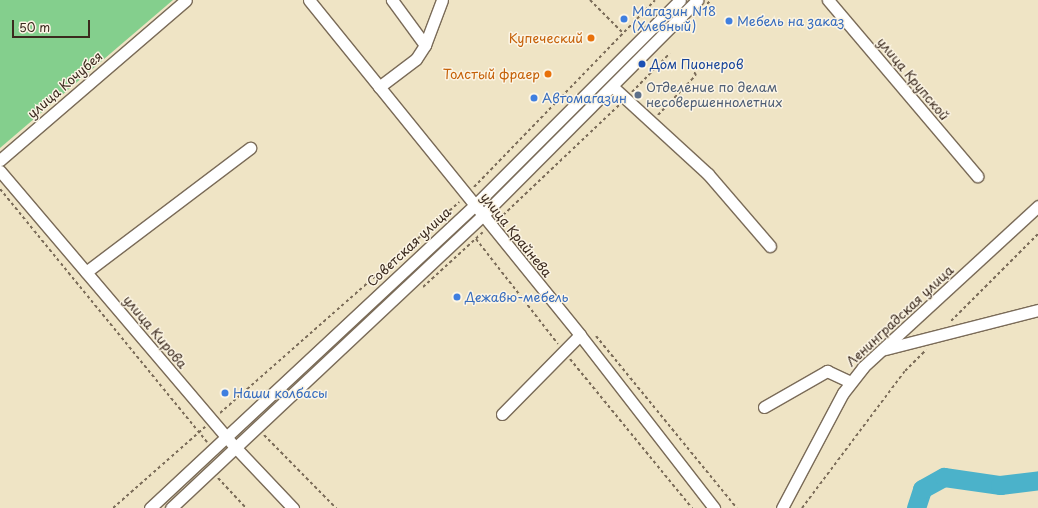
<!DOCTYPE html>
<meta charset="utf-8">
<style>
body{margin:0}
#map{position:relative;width:1038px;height:508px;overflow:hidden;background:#efe4c5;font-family:"Playpen Sans",sans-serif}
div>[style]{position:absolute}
.green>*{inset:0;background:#84cf8d}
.river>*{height:19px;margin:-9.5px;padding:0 9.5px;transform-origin:9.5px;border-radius:9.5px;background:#4bb2ca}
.path>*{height:2px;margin-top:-1px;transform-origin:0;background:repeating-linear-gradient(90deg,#7a6b58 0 3px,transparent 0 6px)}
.roads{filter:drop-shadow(1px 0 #7a6b58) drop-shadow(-1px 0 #7a6b58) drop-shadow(0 1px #7a6b58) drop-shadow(0 -1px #7a6b58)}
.minor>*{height:11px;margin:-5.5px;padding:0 5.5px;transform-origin:5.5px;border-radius:5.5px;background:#fff}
.dots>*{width:11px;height:11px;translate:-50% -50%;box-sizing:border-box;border:2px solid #fcf5e5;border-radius:50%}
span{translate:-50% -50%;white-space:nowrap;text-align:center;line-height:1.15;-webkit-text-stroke:3px #fcf5e5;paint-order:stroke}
.shop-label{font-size:13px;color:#366cbe}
.left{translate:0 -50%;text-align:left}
.food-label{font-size:13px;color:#c56008}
.right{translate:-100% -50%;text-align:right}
.transit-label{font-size:13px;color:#164399}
.street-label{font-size:13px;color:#3b2a1e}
.service-label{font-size:13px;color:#4e5e75}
.scale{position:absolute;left:12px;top:20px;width:78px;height:18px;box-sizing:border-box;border:2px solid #3b2a1e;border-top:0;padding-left:5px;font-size:12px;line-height:14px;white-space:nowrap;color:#3b2a1e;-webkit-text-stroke:3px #fcf5e5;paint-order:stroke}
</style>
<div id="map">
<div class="green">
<div style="clip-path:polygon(0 0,173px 0,0 148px)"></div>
</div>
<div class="river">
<div style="left:916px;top:508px;width:20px;rotate:-72deg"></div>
<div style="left:922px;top:489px;width:25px;rotate:-29deg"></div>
<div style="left:944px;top:477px;width:57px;rotate:8.1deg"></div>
<div style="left:1000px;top:485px;width:38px;rotate:-7deg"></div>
</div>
<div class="path">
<div style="left:590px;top:0;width:47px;rotate:45deg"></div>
<div style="left:707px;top:4px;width:6px;rotate:-45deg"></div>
<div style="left:632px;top:92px;width:54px;rotate:-45.7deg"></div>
<div style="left:658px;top:115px;width:55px;rotate:-46.5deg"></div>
<div style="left:696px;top:75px;width:4px;rotate:-124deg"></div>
<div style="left:474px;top:187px;width:260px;rotate:-45.9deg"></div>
<div style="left:0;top:189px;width:327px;rotate:50.7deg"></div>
<div style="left:499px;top:219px;width:166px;rotate:-43.5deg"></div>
<div style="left:476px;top:239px;width:133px;rotate:52deg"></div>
<div style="left:423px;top:287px;width:81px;rotate:-42.5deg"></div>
<div style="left:951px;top:321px;width:123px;rotate:-45deg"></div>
<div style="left:596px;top:336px;width:222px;rotate:50.7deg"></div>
<div style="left:570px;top:359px;width:193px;rotate:50.7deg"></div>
<div style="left:220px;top:413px;width:319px;rotate:-41.4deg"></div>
<div style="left:264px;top:435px;width:103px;rotate:45.4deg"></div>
<div style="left:218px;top:478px;width:41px;rotate:47deg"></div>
<div style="left:113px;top:508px;width:123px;rotate:-41.4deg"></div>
<div style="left:802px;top:508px;width:171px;rotate:-53.1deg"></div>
<div style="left:905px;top:371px;width:30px;rotate:-45deg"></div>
</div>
<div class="roads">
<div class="minor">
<div style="left:309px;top:0;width:431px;rotate:51deg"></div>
<div style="left:580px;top:335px;width:219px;rotate:52.2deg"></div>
<div style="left:828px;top:0;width:231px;rotate:49.7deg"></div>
<div style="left:425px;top:45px;width:48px;rotate:-69.3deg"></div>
<div style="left:379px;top:87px;width:46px;rotate:-37.1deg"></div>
<div style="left:416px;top:59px;width:17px;rotate:-57deg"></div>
<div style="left:425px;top:45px;width:56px;rotate:-126.3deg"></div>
<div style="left:613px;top:87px;width:129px;rotate:42.5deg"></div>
<div style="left:708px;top:174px;width:95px;rotate:49.3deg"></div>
<div style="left:0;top:160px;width:245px;rotate:-40.7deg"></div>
<div style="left:0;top:171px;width:364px;rotate:49.6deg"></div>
<div style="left:236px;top:448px;width:83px;rotate:46.5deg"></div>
<div style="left:86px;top:272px;width:206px;rotate:-37.1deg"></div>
<div style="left:885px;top:349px;width:158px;rotate:-14.3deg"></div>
<div style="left:764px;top:407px;width:73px;rotate:-29.7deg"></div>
<div style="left:827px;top:371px;width:26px;rotate:25deg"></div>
<div style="left:502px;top:414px;width:111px;rotate:-45.4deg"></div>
<div style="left:150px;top:508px;width:443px;rotate:-43deg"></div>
<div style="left:474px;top:206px;width:291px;rotate:-45deg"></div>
<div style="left:171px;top:508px;width:427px;rotate:-43.2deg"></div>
<div style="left:482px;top:216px;width:305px;rotate:-45.1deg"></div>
<div style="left:782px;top:508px;width:130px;rotate:-62.1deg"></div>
<div style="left:843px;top:393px;width:33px;rotate:-52deg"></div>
<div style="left:863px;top:367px;width:238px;rotate:-42.6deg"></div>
</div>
</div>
<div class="dots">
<div style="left:624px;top:19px;background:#3f7fe0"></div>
<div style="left:729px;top:21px;background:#3f7fe0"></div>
<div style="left:591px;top:38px;background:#e8710a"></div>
<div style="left:642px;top:64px;background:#1a4fb4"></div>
<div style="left:548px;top:74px;background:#e8710a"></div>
<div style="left:638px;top:95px;background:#5c6f8a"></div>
<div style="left:534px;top:98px;background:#3f7fe0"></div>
<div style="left:457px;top:297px;background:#3f7fe0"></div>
<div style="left:225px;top:393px;background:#3f7fe0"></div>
</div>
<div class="shop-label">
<span class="left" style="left:632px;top:19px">Магазин N18<br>(Хлебный)</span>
<span class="left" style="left:737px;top:21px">Мебель на заказ</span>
<span class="left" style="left:542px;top:98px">Автомагазин</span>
<span class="left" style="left:465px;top:297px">Дежавю-мебель</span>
<span class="left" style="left:233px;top:393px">Наши колбасы</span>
</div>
<div class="food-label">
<span class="right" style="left:583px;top:38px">Купеческий</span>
<span class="right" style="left:540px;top:74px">Толстый фраер</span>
</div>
<div class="transit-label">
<span class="left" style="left:650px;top:64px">Дом Пионеров</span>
</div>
<div class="street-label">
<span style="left:913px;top:79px;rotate:50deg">улица Крупской</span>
<span style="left:65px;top:85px;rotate:-41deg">улица Кочубея</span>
<span style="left:516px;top:235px;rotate:51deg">улица Крайнева</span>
<span style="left:409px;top:247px;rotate:-43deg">Советская улица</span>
<span style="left:900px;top:316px;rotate:-43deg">Ленинградская улица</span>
<span style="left:155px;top:332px;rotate:50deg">улица Кирова</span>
</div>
<div class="service-label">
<span class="left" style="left:646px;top:95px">Отделение по делам<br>несовершеннолетних</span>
</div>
<div class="scale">50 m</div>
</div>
